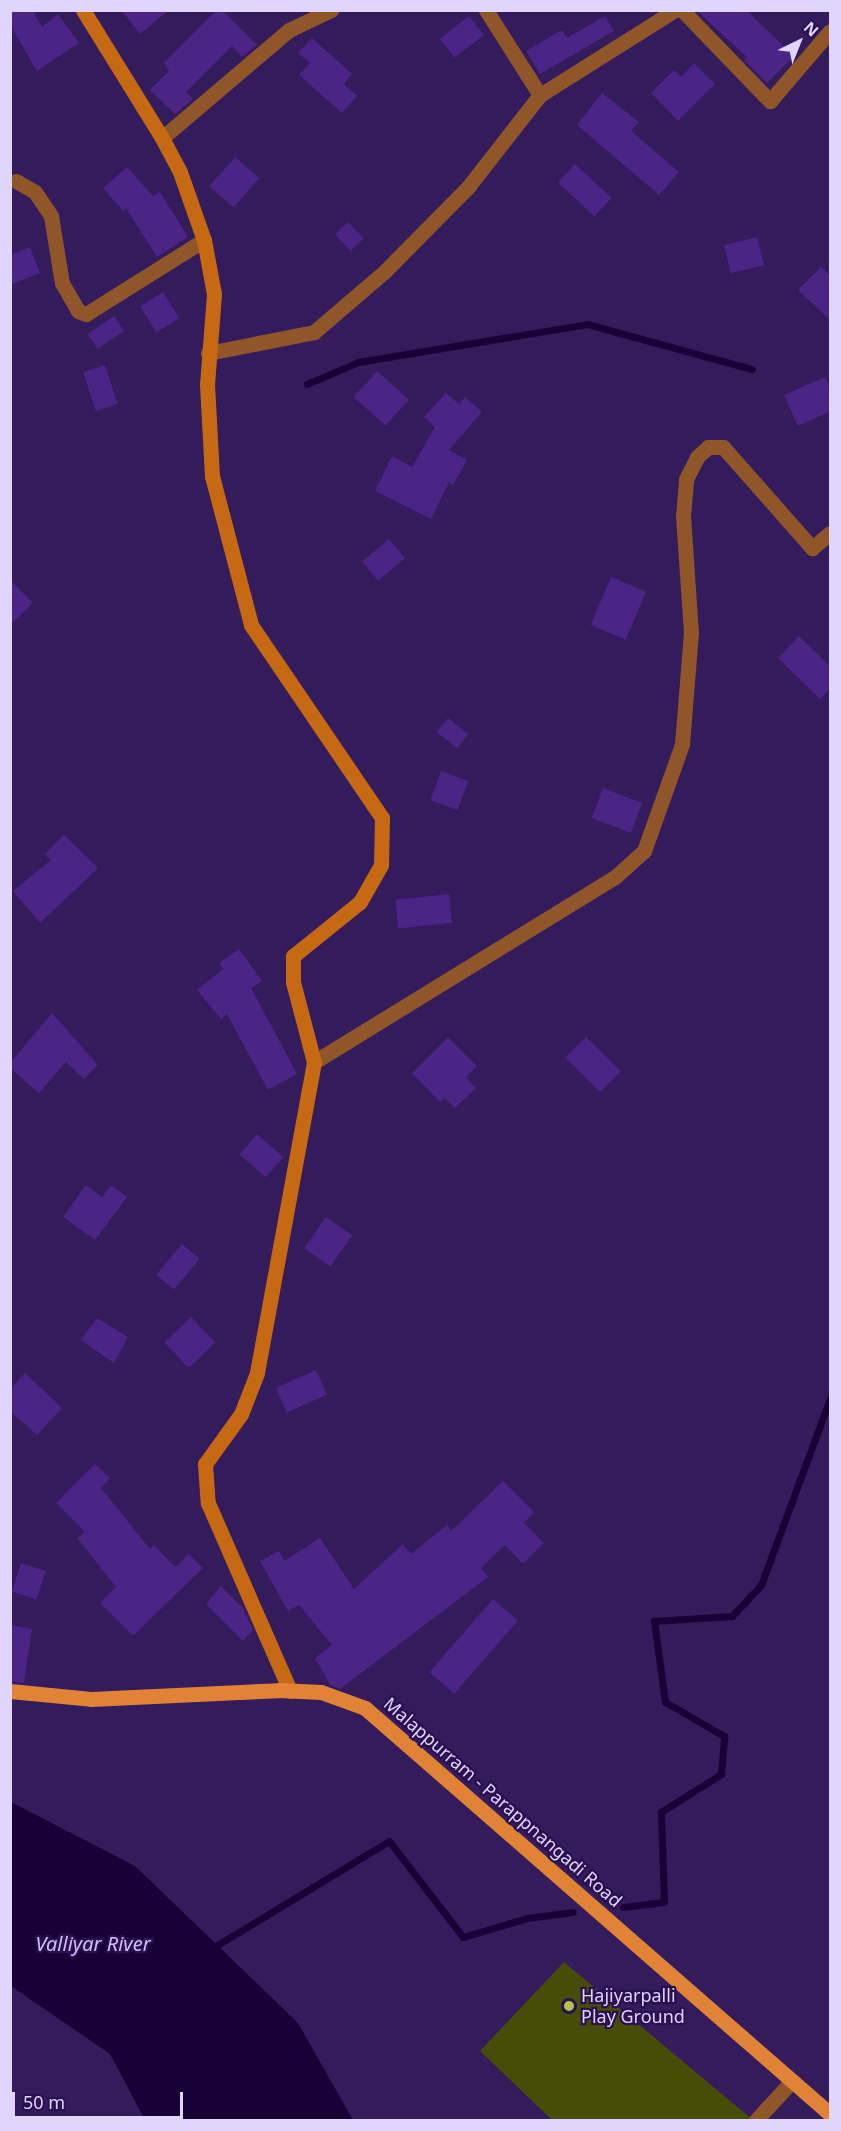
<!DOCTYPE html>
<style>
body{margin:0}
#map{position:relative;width:841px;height:2131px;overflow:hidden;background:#331b5c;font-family:"Noto Sans",sans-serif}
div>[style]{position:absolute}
.green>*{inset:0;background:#464d07}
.water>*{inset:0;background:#180235}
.stream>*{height:7px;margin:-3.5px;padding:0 3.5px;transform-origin:3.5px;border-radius:3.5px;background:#180235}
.building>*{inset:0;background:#4b2486;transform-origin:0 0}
.street>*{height:15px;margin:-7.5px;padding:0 7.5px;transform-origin:7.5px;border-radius:7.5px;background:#8f5629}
.secondary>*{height:15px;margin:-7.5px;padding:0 7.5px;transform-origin:7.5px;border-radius:7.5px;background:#c56a12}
.primary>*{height:15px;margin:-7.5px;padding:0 7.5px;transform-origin:7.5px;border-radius:7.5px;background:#e18336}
.dots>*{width:16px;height:16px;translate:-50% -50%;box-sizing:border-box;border:3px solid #2a1050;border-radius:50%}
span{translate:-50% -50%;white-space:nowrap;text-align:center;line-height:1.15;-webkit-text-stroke:4.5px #2a1050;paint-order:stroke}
.street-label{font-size:18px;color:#dfd5fd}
.poi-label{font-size:18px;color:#dfd5fd}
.left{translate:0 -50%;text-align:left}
.water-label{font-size:20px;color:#cdc0f5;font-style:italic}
.frame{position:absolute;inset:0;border:12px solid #dfd5fd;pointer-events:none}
.north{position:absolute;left:769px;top:12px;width:60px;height:60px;-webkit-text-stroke:4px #2a1050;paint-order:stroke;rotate:43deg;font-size:16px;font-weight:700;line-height:24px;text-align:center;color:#dfd5fd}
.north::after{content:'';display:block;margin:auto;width:21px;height:27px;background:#dfd5fd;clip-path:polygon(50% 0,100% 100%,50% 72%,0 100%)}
.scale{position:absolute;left:12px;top:2092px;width:171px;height:27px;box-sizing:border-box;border:3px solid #dfd5fd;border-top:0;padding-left:8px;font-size:18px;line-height:21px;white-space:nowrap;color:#dfd5fd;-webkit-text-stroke:4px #2a1050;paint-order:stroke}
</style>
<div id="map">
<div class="green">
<div style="clip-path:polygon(564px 1962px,753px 2120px,552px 2120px,480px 2051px)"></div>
</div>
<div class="water">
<div style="clip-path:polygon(11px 1802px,135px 1866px,298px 2023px,353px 2120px,145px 2120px,110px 2054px,11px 1986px)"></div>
</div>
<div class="stream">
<div style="left:307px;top:384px;width:56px;rotate:-23.3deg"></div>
<div style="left:358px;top:362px;width:232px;rotate:-9.4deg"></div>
<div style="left:587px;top:324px;width:171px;rotate:15.3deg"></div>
<div style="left:623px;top:1907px;width:41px;rotate:-7deg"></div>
<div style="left:664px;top:1902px;width:90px;rotate:-91.9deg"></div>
<div style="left:661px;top:1812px;width:71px;rotate:-32.3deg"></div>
<div style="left:721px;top:1774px;width:38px;rotate:-85deg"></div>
<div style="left:724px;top:1736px;width:68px;rotate:-150deg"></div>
<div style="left:665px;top:1702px;width:82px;rotate:-97.7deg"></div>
<div style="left:654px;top:1621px;width:78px;rotate:-3.7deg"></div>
<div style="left:732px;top:1616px;width:42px;rotate:-46.9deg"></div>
<div style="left:761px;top:1585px;width:199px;rotate:-69.7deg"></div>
<div style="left:209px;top:1950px;width:210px;rotate:-31.2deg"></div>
<div style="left:389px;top:1841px;width:121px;rotate:52.4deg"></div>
<div style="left:463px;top:1937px;width:67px;rotate:-16.5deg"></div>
<div style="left:527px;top:1918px;width:46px;rotate:-7.4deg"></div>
</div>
<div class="building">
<div style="clip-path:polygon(10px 10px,33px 10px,42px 27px,58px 14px,79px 43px,37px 71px,10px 25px)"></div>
<div style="clip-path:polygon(121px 10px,169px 10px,140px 34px)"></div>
<div style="clip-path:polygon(217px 10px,222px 10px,257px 45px,242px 57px,232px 46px,186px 92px,193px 99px,175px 114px,150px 90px,169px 71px,164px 63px)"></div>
<div style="clip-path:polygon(696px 10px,746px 10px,794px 56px,767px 83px,744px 60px,747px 57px)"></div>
<div style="left:469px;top:16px;width:24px;height:37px;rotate:52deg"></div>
<div style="clip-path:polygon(605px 16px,614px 31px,540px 74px,526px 51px,562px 30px,567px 38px)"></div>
<div style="clip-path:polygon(312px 38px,352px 74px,344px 84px,357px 96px,342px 113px,299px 75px,310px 63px,298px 53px)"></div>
<div style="clip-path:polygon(694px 63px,715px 84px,678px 121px,651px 93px,674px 70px,681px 77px)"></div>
<div style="clip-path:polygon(602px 93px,639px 122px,631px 131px,679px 172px,659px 195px,577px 125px)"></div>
<div style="left:235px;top:157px;width:32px;height:39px;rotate:41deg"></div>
<div style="left:575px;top:164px;width:50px;height:25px;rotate:43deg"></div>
<div style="clip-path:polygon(127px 167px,153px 196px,160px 192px,188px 237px,157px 257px,126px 208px,123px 211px,103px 188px)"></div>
<div style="left:348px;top:222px;width:23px;height:18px;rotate:47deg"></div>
<div style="left:757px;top:237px;width:29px;height:34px;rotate:76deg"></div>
<div style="clip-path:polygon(30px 247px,40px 273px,10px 285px,10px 255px)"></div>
<div style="clip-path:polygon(821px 267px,831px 276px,831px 321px,798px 290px)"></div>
<div style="left:163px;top:292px;width:31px;height:27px;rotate:58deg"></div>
<div style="left:114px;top:316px;width:18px;height:32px;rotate:56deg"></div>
<div style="left:105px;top:365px;width:41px;height:23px;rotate:72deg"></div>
<div style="left:377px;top:371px;width:43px;height:35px;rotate:42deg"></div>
<div style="clip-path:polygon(825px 377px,831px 390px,831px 411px,798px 426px,784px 395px)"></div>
<div style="clip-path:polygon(446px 393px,459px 404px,465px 397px,482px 412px,449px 450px,467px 460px,453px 485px,449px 482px,431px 519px,375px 491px,392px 456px,412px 467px,435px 427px,424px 417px)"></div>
<div style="left:389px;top:539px;width:25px;height:35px;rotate:50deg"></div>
<div style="left:611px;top:577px;width:38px;height:52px;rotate:23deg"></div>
<div style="clip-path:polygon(10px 580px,33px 603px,10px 625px)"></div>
<div style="clip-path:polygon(799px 636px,831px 667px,831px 688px,820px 699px,778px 658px)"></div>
<div style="left:448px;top:718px;width:26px;height:18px;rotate:39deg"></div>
<div style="left:441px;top:771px;width:29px;height:31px;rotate:20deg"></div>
<div style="left:603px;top:788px;width:42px;height:32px;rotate:21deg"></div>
<div style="clip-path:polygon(64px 835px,98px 868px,40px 923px,13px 891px,51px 860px,45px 854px)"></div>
<div style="left:449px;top:894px;width:29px;height:54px;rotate:84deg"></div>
<div style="clip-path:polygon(239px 949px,262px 981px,251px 988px,297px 1074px,268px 1090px,227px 1014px,221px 1019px,197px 990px,223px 969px,219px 963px)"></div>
<div style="clip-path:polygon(52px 1013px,98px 1065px,84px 1079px,66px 1062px,39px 1093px,10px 1068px,10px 1063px)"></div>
<div style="clip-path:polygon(448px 1037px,477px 1066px,466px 1077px,476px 1088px,455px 1108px,445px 1098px,440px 1102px,412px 1073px)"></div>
<div style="left:586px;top:1037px;width:49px;height:29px;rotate:45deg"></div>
<div style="left:257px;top:1134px;width:35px;height:27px;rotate:41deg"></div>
<div style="clip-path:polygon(86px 1185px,102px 1197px,111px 1185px,127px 1197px,95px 1240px,63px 1217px)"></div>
<div style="left:326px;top:1217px;width:32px;height:38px;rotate:35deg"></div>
<div style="left:182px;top:1244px;width:23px;height:40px;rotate:40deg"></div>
<div style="left:191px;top:1317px;width:35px;height:37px;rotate:46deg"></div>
<div style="clip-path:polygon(97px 1318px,128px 1337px,114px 1363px,81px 1340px)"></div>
<div style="left:316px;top:1370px;width:27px;height:44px;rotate:66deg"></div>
<div style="clip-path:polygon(25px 1373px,62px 1408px,37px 1435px,10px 1411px,10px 1389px)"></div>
<div style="clip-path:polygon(95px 1464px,110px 1478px,101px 1488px,150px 1549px,154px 1545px,175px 1567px,189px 1554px,203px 1568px,133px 1636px,100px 1603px,116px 1587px,77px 1538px,85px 1532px,56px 1503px)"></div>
<div style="clip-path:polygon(503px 1481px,534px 1512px,524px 1523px,544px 1543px,523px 1564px,505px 1545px,481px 1568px,488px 1577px,340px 1689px,330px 1685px,315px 1658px,332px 1645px,299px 1605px,288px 1611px,260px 1561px,279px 1551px,284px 1561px,320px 1538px,354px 1589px,403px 1544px,411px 1554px,447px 1525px,451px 1531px)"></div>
<div style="left:21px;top:1563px;width:26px;height:30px;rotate:18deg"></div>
<div style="clip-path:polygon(221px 1586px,243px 1608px,253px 1630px,243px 1641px,206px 1604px)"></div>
<div style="left:493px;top:1599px;width:33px;height:97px;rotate:41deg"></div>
<div style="clip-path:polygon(10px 1625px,32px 1629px,24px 1683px,10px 1681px)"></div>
</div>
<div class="street">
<div style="left:486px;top:10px;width:101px;rotate:57.6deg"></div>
<div style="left:682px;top:10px;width:127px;rotate:46deg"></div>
<div style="left:770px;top:101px;width:92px;rotate:-49.4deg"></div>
<div style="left:162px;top:138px;width:167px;rotate:-40.4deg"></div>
<div style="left:289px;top:30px;width:47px;rotate:-25.5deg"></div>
<div style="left:16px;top:181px;width:22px;rotate:30deg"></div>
<div style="left:35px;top:192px;width:29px;rotate:56deg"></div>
<div style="left:51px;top:216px;width:68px;rotate:80.7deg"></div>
<div style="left:62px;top:283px;width:32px;rotate:60deg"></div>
<div style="left:78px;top:311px;width:9px;rotate:21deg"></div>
<div style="left:86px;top:314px;width:139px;rotate:-32.1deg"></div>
<div style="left:208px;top:353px;width:108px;rotate:-11.2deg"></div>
<div style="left:314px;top:332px;width:92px;rotate:-40.6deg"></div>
<div style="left:384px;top:272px;width:120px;rotate:-45.3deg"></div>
<div style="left:468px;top:187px;width:117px;rotate:-52deg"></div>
<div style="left:540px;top:95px;width:160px;rotate:-32.2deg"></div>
<div style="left:314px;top:1062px;width:353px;rotate:-31.6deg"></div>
<div style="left:615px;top:877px;width:39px;rotate:-42deg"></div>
<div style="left:644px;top:851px;width:114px;rotate:-70.4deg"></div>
<div style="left:682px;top:744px;width:111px;rotate:-85.4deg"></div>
<div style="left:691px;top:633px;width:117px;rotate:-93.9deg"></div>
<div style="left:683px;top:516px;width:37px;rotate:-85deg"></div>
<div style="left:686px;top:479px;width:25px;rotate:-63deg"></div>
<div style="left:697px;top:457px;width:15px;rotate:-42deg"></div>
<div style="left:708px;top:447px;width:15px"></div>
<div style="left:723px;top:447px;width:135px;rotate:48.6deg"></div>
<div style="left:812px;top:548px;width:23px;rotate:-40deg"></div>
<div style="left:756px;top:2120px;width:53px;rotate:-47.3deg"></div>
</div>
<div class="secondary">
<div style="left:83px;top:10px;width:150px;rotate:58.3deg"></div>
<div style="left:162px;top:138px;width:38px;rotate:62deg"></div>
<div style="left:180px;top:172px;width:72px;rotate:70.6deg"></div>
<div style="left:204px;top:240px;width:55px;rotate:79.5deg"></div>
<div style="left:214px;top:294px;width:90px;rotate:94.4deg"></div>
<div style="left:207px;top:384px;width:92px;rotate:86.9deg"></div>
<div style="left:212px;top:476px;width:154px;rotate:75.3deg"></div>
<div style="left:251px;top:625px;width:233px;rotate:55.8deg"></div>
<div style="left:382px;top:818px;width:47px;rotate:91.2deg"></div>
<div style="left:381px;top:865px;width:43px;rotate:119.6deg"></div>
<div style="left:360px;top:902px;width:86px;rotate:141.1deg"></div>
<div style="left:293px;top:956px;width:26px;rotate:90deg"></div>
<div style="left:293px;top:982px;width:83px;rotate:75.3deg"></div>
<div style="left:314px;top:1062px;width:316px;rotate:100.4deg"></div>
<div style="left:257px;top:1373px;width:44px;rotate:111.3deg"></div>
<div style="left:241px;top:1414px;width:62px;rotate:125.8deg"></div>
<div style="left:205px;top:1464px;width:39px;rotate:86deg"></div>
<div style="left:208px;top:1503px;width:205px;rotate:66.4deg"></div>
</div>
<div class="primary">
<div style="left:10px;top:1691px;width:81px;rotate:5.6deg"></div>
<div style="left:91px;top:1699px;width:188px;rotate:-2.7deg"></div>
<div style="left:279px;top:1690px;width:42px;rotate:2.7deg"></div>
<div style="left:321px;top:1692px;width:47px;rotate:20deg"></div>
<div style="left:365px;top:1708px;width:617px;rotate:41.12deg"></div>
</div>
<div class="dots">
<div style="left:569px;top:2006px;background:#b3c24b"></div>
</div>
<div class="street-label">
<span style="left:503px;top:1802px;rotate:41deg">Malappurram - Parappnangadi Road</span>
</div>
<div class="poi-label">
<span class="left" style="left:581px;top:2006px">Hajiyarpalli<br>Play Ground</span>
</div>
<div class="water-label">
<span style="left:93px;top:1943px">Valliyar River</span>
</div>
<div class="frame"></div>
<div class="north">N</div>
<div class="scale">50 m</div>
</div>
